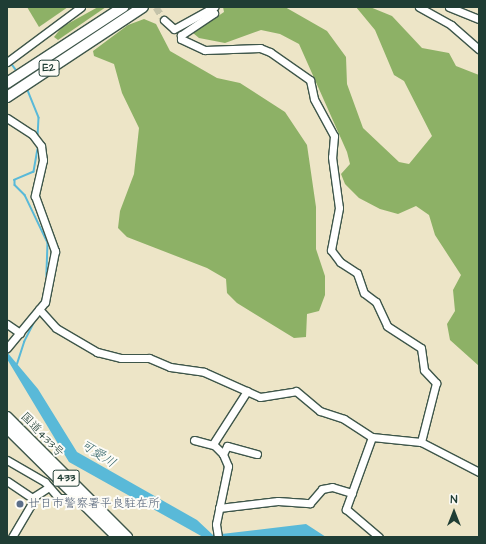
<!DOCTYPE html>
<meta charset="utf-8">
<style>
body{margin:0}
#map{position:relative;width:486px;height:544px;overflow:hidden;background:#ede5c7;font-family:"Architects Daughter","Klee One",sans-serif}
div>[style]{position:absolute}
.forest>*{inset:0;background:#8db166}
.water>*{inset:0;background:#59b9d8}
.stream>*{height:1.5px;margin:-0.75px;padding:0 0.75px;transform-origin:0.75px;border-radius:0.75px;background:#59b9d8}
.minor-tunnel>*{height:7px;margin-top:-3.5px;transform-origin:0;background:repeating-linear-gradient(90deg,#c4c3aa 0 7px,transparent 0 10.5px)}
.roads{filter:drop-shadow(1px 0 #3e564a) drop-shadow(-1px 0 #3e564a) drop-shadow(0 1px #3e564a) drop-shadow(0 -1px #3e564a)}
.minor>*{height:7px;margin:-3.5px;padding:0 3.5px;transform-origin:3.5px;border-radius:3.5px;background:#fff}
.highway>*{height:10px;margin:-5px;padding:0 5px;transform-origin:5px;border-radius:5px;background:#fff}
.dots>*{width:11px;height:11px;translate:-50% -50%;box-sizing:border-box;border:2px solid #fdfcf7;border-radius:50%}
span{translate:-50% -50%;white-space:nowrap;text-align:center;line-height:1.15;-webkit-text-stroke:4px #fdfcf7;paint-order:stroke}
.shield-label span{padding:1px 3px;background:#fdfcf7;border:1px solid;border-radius:3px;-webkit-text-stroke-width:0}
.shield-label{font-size:11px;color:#1f3d34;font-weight:700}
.street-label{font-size:12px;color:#1f3d34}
.service-label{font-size:12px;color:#4e5e75}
.left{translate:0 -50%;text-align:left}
.water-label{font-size:13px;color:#306265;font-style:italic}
.frame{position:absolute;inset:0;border:8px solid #1f3d34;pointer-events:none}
.north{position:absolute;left:434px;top:492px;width:40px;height:40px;-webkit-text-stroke:3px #fdfcf7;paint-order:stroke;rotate:0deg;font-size:11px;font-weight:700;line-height:16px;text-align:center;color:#1f3d34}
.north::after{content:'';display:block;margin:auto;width:14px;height:18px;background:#1f3d34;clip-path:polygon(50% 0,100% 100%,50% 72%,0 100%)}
</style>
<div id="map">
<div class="forest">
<div style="clip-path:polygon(27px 7px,68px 7px,39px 27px)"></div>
<div style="clip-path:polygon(98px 7px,106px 7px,58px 40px,54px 37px,62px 27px)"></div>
<div style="clip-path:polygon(223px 7px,285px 7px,327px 31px,346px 57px,347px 84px,363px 128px,399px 162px,409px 164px,432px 136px,404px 81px,394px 75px,375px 30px,356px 7px,370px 7px,392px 16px,422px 48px,449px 53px,456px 66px,479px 75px,479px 366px,450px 340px,447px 324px,455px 311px,453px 290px,461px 275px,435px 235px,429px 215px,416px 206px,398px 214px,380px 209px,359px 198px,345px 184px,341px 174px,350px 164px,347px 152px,299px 44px,280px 34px,261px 30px,225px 43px,199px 38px,193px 33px,224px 12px)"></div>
<div style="clip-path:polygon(144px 19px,156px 24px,170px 51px,217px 78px,240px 83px,285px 112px,307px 145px,316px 207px,316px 249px,325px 276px,325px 295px,319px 311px,307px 314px,306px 337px,294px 338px,237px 303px,227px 293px,226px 279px,207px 268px,127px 237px,118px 228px,120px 211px,134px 174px,139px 128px,122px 93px,114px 64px,94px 56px,93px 51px,128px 25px)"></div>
</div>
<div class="water">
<div style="clip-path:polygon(7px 352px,38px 389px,77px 452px,197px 520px,213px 535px,306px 524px,326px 537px,203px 537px,69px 462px,7px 359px)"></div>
</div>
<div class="stream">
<div style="left:11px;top:63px;width:10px;rotate:53deg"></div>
<div style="left:27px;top:88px;width:32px;rotate:68deg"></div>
<div style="left:39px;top:118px;width:20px;rotate:93deg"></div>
<div style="left:38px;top:149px;width:23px;rotate:100deg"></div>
<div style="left:34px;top:172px;width:21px;rotate:157deg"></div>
<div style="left:15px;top:180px;width:5px;rotate:90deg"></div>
<div style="left:15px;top:185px;width:14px;rotate:45deg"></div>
<div style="left:25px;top:195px;width:53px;rotate:64.4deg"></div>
<div style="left:48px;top:243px;width:33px;rotate:92deg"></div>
<div style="left:17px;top:364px;width:23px;rotate:-72deg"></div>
<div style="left:24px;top:342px;width:33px;rotate:-63deg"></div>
</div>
<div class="minor-tunnel">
<div style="left:156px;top:7px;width:15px;rotate:58deg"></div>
</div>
<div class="roads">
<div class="minor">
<div style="left:419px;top:7px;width:37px;rotate:29deg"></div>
<div style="left:451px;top:25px;width:37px;rotate:41deg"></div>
<div style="left:449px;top:7px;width:32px;rotate:22deg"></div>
<div style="left:211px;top:9px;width:5px;rotate:53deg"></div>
<div style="left:214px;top:13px;width:40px;rotate:146deg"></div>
<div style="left:181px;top:35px;width:4px;rotate:90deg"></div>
<div style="left:181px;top:39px;width:26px;rotate:25deg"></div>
<div style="left:205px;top:50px;width:55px;rotate:-2.1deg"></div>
<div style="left:260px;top:48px;width:11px;rotate:22deg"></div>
<div style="left:270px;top:52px;width:49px;rotate:35deg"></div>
<div style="left:310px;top:80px;width:19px;rotate:78deg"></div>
<div style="left:314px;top:99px;width:42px;rotate:61.6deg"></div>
<div style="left:334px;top:136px;width:21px;rotate:95deg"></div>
<div style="left:332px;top:157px;width:51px;rotate:82.2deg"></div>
<div style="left:339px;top:208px;width:43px;rotate:100.8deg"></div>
<div style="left:331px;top:250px;width:15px;rotate:53deg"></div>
<div style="left:340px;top:262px;width:20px;rotate:33deg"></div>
<div style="left:357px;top:273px;width:21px;rotate:71deg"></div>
<div style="left:364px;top:293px;width:15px;rotate:37deg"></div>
<div style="left:376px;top:302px;width:26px;rotate:65deg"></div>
<div style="left:387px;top:326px;width:40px;rotate:32.9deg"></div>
<div style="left:421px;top:348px;width:22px;rotate:82deg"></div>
<div style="left:424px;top:370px;width:18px;rotate:47deg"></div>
<div style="left:436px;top:383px;width:61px;rotate:104.3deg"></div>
<div style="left:164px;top:20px;width:13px;rotate:42deg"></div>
<div style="left:174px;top:29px;width:46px;rotate:-28.8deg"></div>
<div style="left:7px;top:62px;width:92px;rotate:-36.6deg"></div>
<div style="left:7px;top:118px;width:30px;rotate:33deg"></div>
<div style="left:32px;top:134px;width:15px;rotate:53deg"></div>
<div style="left:41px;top:146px;width:14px;rotate:82deg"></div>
<div style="left:43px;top:160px;width:37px;rotate:103deg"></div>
<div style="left:35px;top:196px;width:59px;rotate:70deg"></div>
<div style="left:55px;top:251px;width:52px;rotate:101.1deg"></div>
<div style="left:45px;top:302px;width:60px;rotate:129.6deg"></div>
<div style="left:39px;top:309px;width:25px;rotate:48deg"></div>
<div style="left:56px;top:328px;width:48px;rotate:30.3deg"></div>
<div style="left:97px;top:352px;width:25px;rotate:14deg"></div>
<div style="left:121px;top:358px;width:28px"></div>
<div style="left:149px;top:358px;width:23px;rotate:23deg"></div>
<div style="left:170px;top:367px;width:34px;rotate:8deg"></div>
<div style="left:204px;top:372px;width:61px;rotate:24.1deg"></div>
<div style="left:260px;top:397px;width:36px;rotate:-9deg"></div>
<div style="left:296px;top:391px;width:31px;rotate:40deg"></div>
<div style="left:320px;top:411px;width:25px;rotate:18deg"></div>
<div style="left:344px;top:419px;width:33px;rotate:33deg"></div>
<div style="left:372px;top:437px;width:49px;rotate:5.8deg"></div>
<div style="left:421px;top:442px;width:65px;rotate:27.3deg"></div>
<div style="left:7px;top:324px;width:16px;rotate:35deg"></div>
<div style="left:372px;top:437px;width:77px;rotate:109.9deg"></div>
<div style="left:346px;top:509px;width:43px;rotate:40.3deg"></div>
<div style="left:194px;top:440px;width:20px;rotate:15deg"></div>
<div style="left:223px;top:454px;width:9px;rotate:-63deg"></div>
<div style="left:227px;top:446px;width:31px;rotate:15deg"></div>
<div style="left:7px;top:460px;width:44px;rotate:30.1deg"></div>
<div style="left:45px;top:482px;width:21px;rotate:49deg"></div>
<div style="left:59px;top:498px;width:10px"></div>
<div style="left:69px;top:498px;width:11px;rotate:-41deg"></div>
<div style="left:7px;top:481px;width:30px;rotate:34deg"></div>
<div style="left:32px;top:498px;width:20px;rotate:-33deg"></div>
<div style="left:219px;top:508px;width:59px;rotate:-6.8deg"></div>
<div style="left:278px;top:501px;width:32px;rotate:4deg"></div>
<div style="left:310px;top:503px;width:18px;rotate:-49deg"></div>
<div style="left:322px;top:489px;width:10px;rotate:-11deg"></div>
<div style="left:332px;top:487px;width:21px;rotate:17deg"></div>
<div style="left:12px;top:537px;width:45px;rotate:-59.5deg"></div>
<div style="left:218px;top:537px;width:13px;rotate:-99deg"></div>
<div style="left:216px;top:524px;width:59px;rotate:-78.3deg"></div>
<div style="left:228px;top:466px;width:13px;rotate:-113deg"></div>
<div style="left:223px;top:454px;width:14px;rotate:-135deg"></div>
<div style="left:213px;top:444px;width:63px;rotate:-57.3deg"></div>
</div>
<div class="highway">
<div style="left:7px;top:83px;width:139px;rotate:-33.2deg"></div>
<div style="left:7px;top:97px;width:163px;rotate:-33.5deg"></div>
<div style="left:7px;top:417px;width:170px;rotate:45deg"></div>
<div style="left:7px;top:428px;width:155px;rotate:44.7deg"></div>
</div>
</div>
<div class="dots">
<div style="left:20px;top:504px;background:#5c6f8a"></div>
</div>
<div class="shield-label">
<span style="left:49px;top:68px">E2</span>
<span style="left:66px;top:478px">433</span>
</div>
<div class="street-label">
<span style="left:42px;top:435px;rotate:46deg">国道433号</span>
</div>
<div class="service-label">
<span class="left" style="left:28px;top:504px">廿日市警察署平良駐在所</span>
</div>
<div class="water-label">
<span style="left:98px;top:454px;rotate:33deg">可愛川</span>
</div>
<div class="frame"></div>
<div class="north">N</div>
</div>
